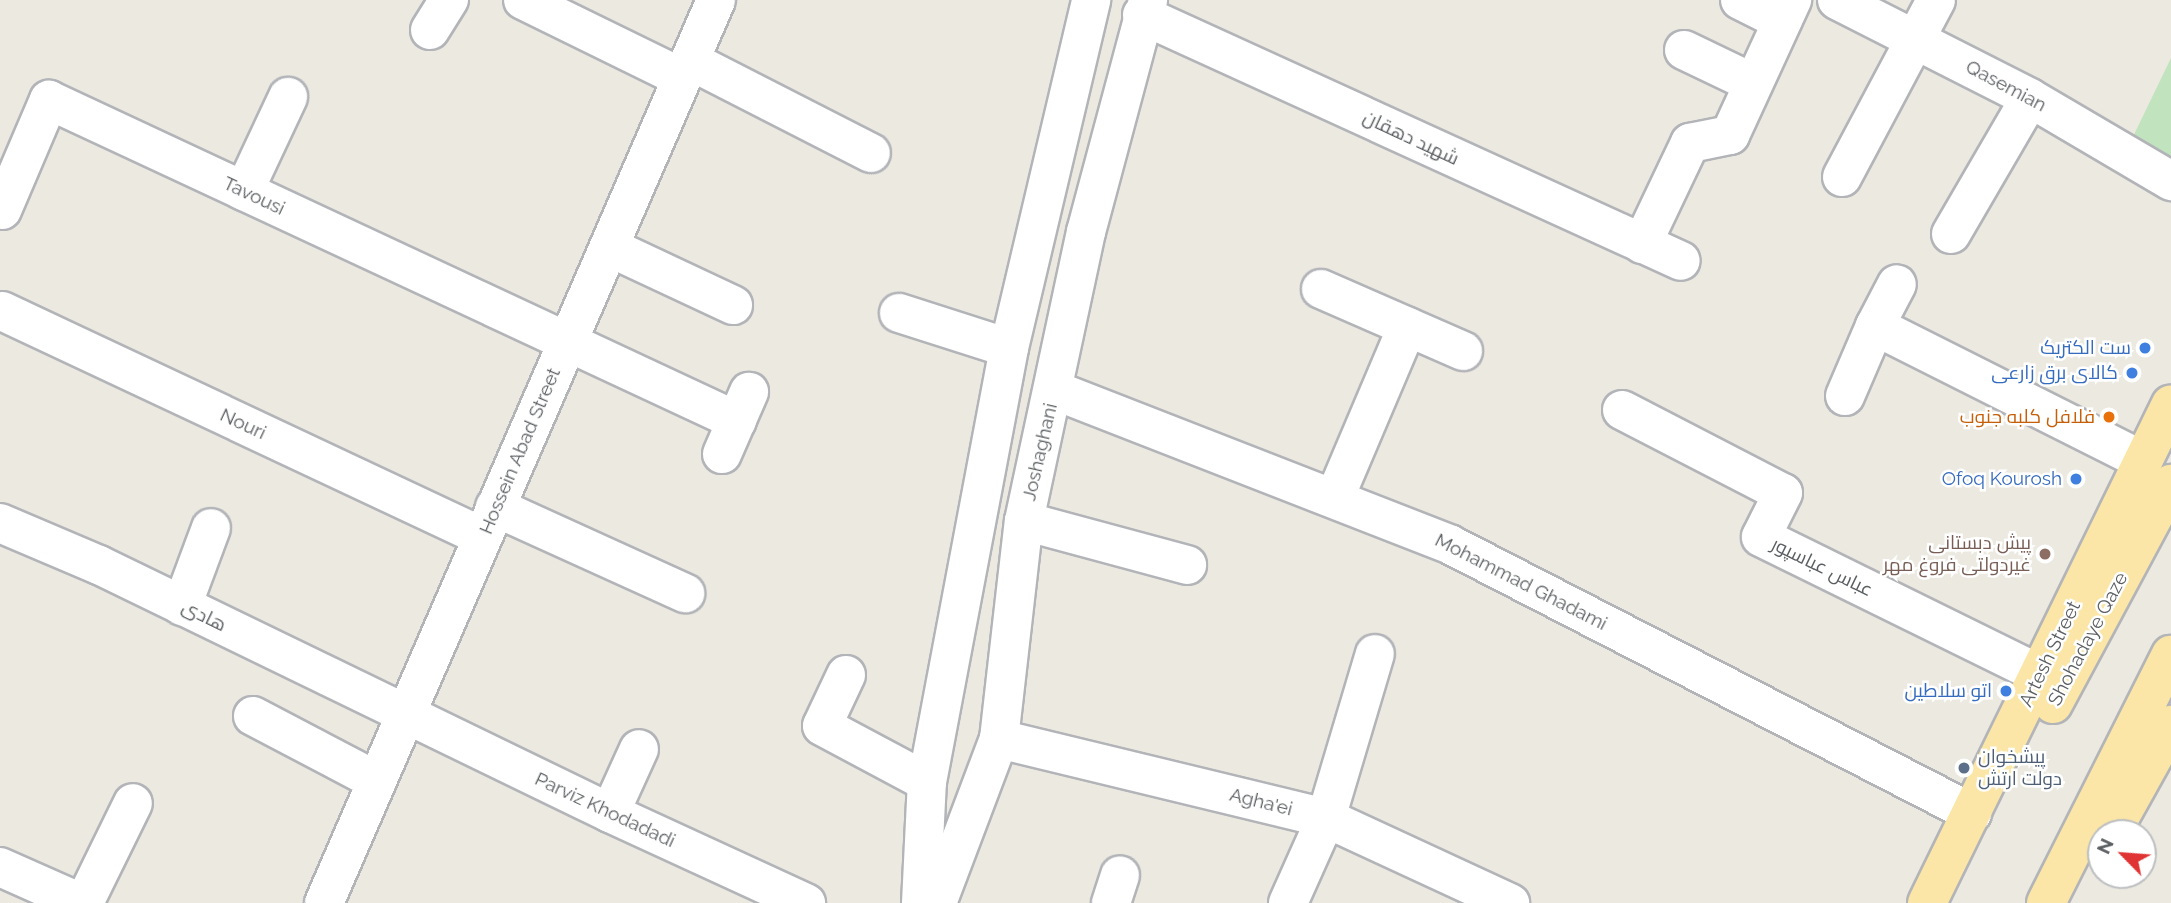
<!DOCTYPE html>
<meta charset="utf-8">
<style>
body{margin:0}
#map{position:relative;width:2171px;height:903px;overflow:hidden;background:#ece9e1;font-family:Raleway,Cairo,sans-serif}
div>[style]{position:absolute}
.green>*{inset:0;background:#c1e3be}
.roads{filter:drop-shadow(2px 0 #b2b4b8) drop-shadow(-2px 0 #b2b4b8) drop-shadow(0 2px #b2b4b8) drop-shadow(0 -2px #b2b4b8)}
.minor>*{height:38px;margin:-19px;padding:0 19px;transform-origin:19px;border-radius:19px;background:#fff}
.tertiary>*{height:38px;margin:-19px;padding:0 19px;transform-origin:19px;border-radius:19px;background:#fff}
.secondary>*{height:38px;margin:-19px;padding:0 19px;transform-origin:19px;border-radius:19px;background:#fff}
.primary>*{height:38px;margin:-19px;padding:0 19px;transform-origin:19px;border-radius:19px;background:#fbe6a7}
.dots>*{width:19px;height:19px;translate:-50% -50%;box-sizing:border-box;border:4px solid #fff;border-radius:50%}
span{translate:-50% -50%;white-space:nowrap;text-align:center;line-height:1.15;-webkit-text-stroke:5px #fff;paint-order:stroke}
.street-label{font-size:19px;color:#5a5e61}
.shop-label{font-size:19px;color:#366cbe}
.right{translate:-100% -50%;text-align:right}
.food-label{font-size:19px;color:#c56008}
.education-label{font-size:19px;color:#785e54}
.service-label{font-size:19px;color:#4e5e75}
.left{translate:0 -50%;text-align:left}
.north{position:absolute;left:2087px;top:819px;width:70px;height:70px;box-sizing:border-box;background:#fff;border:2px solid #bdbfc0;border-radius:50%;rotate:295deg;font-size:19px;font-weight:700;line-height:28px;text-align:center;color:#5a5e61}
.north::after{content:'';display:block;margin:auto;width:24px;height:32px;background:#e03333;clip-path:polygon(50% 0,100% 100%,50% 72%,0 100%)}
</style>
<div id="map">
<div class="green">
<div style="clip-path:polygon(2171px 58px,2171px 171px,2128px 147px)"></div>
</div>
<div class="roads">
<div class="minor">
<div style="left:523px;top:0;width:177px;rotate:26.1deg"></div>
<div style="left:1740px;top:0;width:47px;rotate:26.6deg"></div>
<div style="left:1837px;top:0;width:216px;rotate:26.9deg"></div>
<div style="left:2030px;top:98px;width:164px;rotate:30.5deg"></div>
<div style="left:1142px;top:15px;width:592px;rotate:24.53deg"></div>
<div style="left:430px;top:30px;width:36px;rotate:-58deg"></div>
<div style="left:1684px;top:50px;width:76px;rotate:25.6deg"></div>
<div style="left:691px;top:61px;width:202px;rotate:27.1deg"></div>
<div style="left:1842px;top:177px;width:200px;rotate:-62deg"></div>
<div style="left:244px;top:191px;width:104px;rotate:-64.9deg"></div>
<div style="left:2px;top:210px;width:120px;rotate:-66.9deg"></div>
<div style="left:49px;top:100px;width:759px;rotate:25.01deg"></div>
<div style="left:1951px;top:234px;width:157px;rotate:-59.8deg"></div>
<div style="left:1642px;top:244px;width:112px;rotate:-64.6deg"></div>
<div style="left:1690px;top:143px;width:41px;rotate:-11.3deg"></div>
<div style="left:1730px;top:135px;width:149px;rotate:-65.3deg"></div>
<div style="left:609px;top:247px;width:137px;rotate:25.1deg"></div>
<div style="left:1321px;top:289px;width:155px;rotate:23.6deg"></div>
<div style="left:2px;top:311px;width:531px;rotate:25.17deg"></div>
<div style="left:899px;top:313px;width:115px;rotate:17.7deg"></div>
<div style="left:1875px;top:326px;width:300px;rotate:26.7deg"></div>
<div style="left:1054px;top:390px;width:426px;rotate:21.3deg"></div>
<div style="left:1451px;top:545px;width:586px;rotate:27.22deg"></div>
<div style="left:1845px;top:396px;width:76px;rotate:-66.8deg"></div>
<div style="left:1875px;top:326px;width:47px;rotate:-62.4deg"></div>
<div style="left:1622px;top:410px;width:181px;rotate:27.3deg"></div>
<div style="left:1783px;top:493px;width:49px;rotate:116.6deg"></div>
<div style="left:1761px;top:537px;width:311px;rotate:26.2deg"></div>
<div style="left:722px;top:454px;width:68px;rotate:-66.5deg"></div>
<div style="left:1335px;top:497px;width:185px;rotate:-67deg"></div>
<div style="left:495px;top:507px;width:209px;rotate:24.4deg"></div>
<div style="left:1024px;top:521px;width:169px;rotate:15.1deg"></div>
<div style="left:0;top:523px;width:108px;rotate:23deg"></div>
<div style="left:99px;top:565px;width:568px;rotate:25.89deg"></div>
<div style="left:610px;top:813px;width:216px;rotate:24.7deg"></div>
<div style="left:182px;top:606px;width:83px;rotate:-69.6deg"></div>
<div style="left:846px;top:675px;width:56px;rotate:115.2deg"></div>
<div style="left:822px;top:726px;width:119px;rotate:28.1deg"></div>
<div style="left:253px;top:716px;width:140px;rotate:27.7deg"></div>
<div style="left:999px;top:739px;width:336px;rotate:13.6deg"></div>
<div style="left:1326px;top:818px;width:203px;rotate:24.8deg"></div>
<div style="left:610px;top:813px;width:70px;rotate:-65.6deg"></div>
<div style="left:0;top:867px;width:89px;rotate:24deg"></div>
<div style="left:84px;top:903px;width:111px;rotate:-63.9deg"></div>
<div style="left:1111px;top:903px;width:29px;rotate:-72deg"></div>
<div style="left:1288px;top:903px;width:93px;rotate:-65.9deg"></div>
<div style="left:1326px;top:818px;width:171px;rotate:-73.4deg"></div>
</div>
<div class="tertiary">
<div style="left:921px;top:903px;width:121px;rotate:-87.2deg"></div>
<div style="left:927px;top:782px;width:442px;rotate:-79.3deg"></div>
<div style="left:1009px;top:348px;width:358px;rotate:-76.7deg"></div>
<div style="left:937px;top:903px;width:175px;rotate:-69.3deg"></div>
<div style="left:999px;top:739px;width:219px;rotate:-83.5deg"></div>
<div style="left:1024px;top:521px;width:296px;rotate:-77.9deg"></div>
<div style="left:1086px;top:232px;width:240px;rotate:-75deg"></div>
</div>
<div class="secondary">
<div style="left:324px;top:903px;width:984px;rotate:-66.53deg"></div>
</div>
<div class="primary">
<div style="left:2053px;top:704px;width:250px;rotate:-61.8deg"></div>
<div style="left:2111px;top:833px;width:124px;rotate:-60.9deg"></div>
<div style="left:1927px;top:903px;width:555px;rotate:-63.94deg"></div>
<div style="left:2046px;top:903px;width:278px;rotate:-63.3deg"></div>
</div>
</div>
<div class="dots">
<div style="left:2145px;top:348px;background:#3f7fe0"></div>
<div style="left:2132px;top:373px;background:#3f7fe0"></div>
<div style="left:2109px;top:417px;background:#e8710a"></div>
<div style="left:2076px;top:479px;background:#3f7fe0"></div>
<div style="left:2045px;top:554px;background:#8d6e63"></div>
<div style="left:2006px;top:691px;background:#3f7fe0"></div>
<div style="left:1964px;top:768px;background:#5c6f8a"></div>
</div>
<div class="street-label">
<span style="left:2006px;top:86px;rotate:28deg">Qasemian</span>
<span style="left:1411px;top:138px;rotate:25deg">شهید دهقان</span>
<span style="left:254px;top:196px;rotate:25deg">Tavousi</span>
<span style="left:243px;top:424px;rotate:25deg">Nouri</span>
<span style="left:520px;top:451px;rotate:-67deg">Hossein Abad Street</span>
<span style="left:1040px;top:452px;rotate:-77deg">Joshaghani</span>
<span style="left:1822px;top:567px;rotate:26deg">عباس عباسپور</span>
<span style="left:1521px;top:582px;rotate:27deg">Mohammad Ghadami</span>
<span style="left:204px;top:616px;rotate:26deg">هادی</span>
<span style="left:2088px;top:639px;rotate:-62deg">Shohadaye Qaze</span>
<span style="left:2050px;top:654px;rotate:-64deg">Artesh Street</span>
<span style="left:1261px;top:802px;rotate:14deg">Agha'ei</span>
<span style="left:605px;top:810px;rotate:25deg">Parviz Khodadadi</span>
</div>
<div class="shop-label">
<span class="right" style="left:2131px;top:348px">ست الکتریک</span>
<span class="right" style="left:2118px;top:373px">کالای برق زارعی</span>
<span class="right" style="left:2062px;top:479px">Ofoq Kourosh</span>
<span class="right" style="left:1992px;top:691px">اتو سلاطین</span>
</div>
<div class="food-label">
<span class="right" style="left:2095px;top:417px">فلافل کلبه جنوب</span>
</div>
<div class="education-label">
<span class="right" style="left:2031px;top:554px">پیش دبستانی<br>غیردولتی فروغ مهر</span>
</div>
<div class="service-label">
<span class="left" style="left:1978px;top:768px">پیشخوان<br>دولت ارتش</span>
</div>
<div class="north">N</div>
</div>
